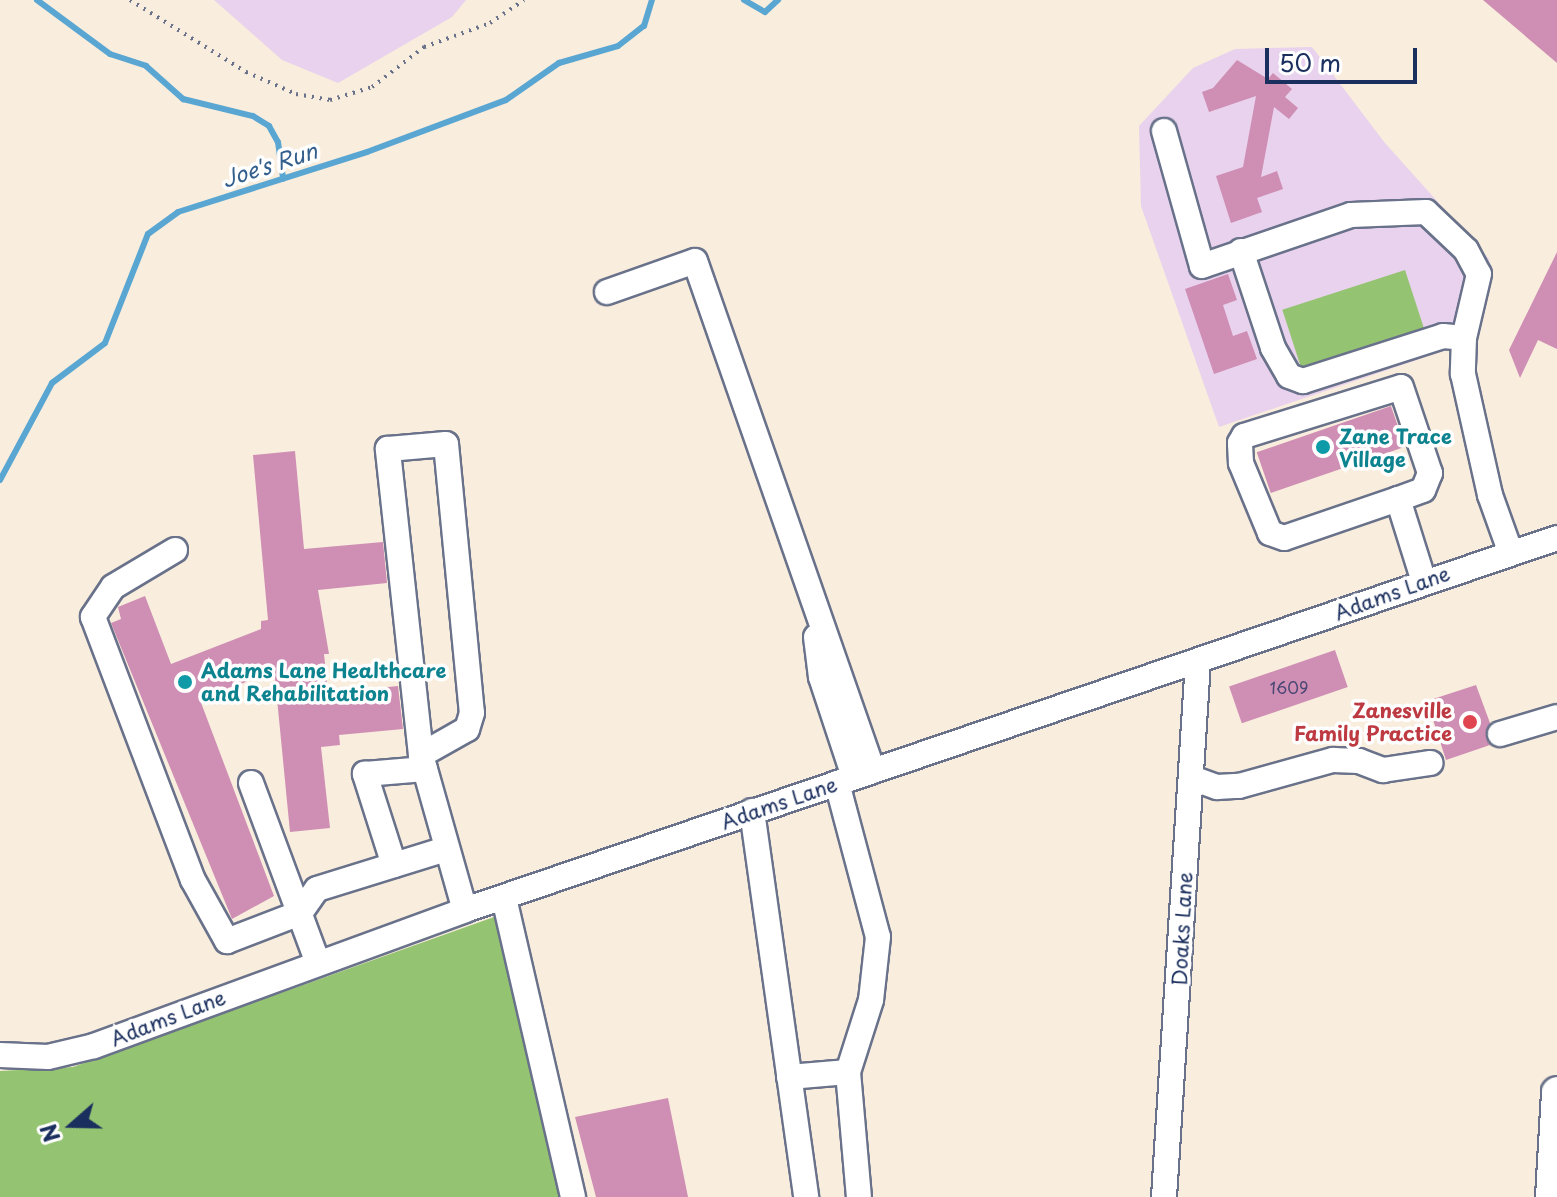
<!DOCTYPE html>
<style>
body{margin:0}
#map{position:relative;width:1557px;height:1197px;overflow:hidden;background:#f9eddd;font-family:"Playpen Sans",sans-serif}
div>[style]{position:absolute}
.built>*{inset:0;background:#e9d2ed}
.green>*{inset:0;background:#94c372;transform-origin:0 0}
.stream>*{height:6px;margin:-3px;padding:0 3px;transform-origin:3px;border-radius:3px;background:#5aa6d2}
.building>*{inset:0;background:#cf8eb3;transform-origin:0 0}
.path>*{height:4px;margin-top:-2px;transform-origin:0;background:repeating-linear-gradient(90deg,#69728a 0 2px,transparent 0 8px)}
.roads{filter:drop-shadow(2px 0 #69728a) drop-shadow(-2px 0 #69728a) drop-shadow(0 2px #69728a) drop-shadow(0 -2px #69728a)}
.minor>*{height:24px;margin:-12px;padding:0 12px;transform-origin:12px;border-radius:12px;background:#fff}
.major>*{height:30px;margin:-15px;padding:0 15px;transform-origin:15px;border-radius:15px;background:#fff}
.dots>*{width:22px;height:22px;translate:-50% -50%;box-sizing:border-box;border:4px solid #fff;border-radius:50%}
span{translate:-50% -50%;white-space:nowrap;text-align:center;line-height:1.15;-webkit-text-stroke:7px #fff;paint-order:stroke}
.number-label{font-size:16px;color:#484773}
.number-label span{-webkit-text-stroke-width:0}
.culture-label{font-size:20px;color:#0d838f;font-weight:700}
.left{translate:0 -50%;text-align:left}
.street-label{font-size:20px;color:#1b2f5e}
.health-label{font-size:20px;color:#be3a42;font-weight:700}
.right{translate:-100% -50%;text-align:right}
.water-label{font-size:22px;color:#345f8c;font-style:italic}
.north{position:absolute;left:32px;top:1085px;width:80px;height:80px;-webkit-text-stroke:6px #fff;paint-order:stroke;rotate:250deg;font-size:22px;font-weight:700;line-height:32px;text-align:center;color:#1b2f5e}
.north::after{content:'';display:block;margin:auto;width:28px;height:36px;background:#1b2f5e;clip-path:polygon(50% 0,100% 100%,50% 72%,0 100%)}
.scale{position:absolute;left:1265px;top:48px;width:152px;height:36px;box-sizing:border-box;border:4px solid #1b2f5e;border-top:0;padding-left:10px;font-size:24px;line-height:28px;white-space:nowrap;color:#1b2f5e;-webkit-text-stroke:6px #fff;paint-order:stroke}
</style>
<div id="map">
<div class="built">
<div style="clip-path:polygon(214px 0,466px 0,452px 17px,338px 83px,282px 60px)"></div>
<div style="clip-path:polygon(1312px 47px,1385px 143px,1489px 259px,1492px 278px,1476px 340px,1219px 427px,1141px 206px,1139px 126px,1193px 68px,1235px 49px)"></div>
</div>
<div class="green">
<div style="left:1405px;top:270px;width:66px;height:129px;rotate:72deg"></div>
<div style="clip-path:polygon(494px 917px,564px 1197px,0 1197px,0 1071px,73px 1067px)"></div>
</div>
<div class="stream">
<div style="left:37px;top:0;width:91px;rotate:36.5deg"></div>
<div style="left:110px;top:54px;width:38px;rotate:18deg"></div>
<div style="left:146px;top:66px;width:50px;rotate:41.7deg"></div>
<div style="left:183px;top:99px;width:72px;rotate:13.7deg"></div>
<div style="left:253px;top:116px;width:19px;rotate:32deg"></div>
<div style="left:269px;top:126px;width:18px;rotate:61deg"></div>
<div style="left:278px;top:142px;width:37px;rotate:82deg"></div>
<div style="left:744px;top:0;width:24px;rotate:30deg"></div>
<div style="left:765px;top:12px;width:18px;rotate:-43deg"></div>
<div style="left:0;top:480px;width:110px;rotate:-61.8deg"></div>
<div style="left:52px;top:383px;width:66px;rotate:-37deg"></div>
<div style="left:105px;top:343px;width:117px;rotate:-68.5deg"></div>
<div style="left:148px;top:234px;width:37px;rotate:-36deg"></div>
<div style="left:178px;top:212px;width:198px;rotate:-17.6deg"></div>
<div style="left:367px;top:152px;width:148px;rotate:-20.5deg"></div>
<div style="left:506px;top:100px;width:65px;rotate:-34.9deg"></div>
<div style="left:559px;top:63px;width:61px;rotate:-16.1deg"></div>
<div style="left:618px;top:46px;width:33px;rotate:-38deg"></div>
<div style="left:644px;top:26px;width:27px;rotate:-73deg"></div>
</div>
<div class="building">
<div style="clip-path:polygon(1483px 0,1557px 0,1557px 63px)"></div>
<div style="clip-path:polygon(1237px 60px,1268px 79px,1273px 73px,1292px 89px,1285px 97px,1298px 108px,1289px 119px,1274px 107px,1261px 177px,1277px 171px,1283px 189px,1257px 198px,1262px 212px,1231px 223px,1216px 176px,1243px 167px,1256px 96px,1209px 112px,1202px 92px,1213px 88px)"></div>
<div style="clip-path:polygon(1557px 252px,1557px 349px,1538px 340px,1520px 378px,1509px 350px)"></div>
<div style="clip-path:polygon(1228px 274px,1237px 300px,1223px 305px,1233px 336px,1247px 331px,1257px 359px,1214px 374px,1185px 289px)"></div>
<div style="left:1391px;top:406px;width:43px;height:142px;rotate:71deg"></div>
<div style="clip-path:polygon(295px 451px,304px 549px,383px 542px,387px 583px,318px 590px,329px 654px,324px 654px,328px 693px,398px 686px,403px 729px,339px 735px,340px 745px,321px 747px,330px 828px,290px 832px,275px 678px,269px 673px,200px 700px,274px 896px,232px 919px,111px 623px,121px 619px,118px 607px,145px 596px,171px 664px,261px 629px,261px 621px,268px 620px,253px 455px)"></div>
<div style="left:1335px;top:650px;width:39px;height:112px;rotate:71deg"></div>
<div style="clip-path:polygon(1476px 685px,1490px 723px,1486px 738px,1490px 745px,1446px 760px,1427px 701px)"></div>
<div style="clip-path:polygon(668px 1098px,688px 1197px,596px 1197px,575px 1117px)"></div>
</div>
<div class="path">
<div style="left:130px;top:0;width:137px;rotate:31.8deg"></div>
<div style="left:246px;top:72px;width:55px;rotate:23.7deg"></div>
<div style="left:296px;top:94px;width:35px;rotate:10deg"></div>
<div style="left:330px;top:100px;width:44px;rotate:-17.2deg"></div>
<div style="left:372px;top:87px;width:66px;rotate:-37.6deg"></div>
<div style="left:424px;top:47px;width:70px;rotate:-20deg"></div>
<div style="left:490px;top:23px;width:41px;rotate:-34.1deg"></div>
</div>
<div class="roads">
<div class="minor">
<div style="left:1164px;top:131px;width:140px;rotate:74.3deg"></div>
<div style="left:1202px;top:266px;width:157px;rotate:-18.9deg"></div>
<div style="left:1351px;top:215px;width:75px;rotate:-2.3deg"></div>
<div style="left:1426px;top:212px;width:55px;rotate:43.5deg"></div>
<div style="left:1466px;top:250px;width:27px;rotate:62deg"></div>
<div style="left:1479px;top:274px;width:66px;rotate:103.2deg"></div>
<div style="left:1464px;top:338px;width:36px;rotate:92deg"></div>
<div style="left:1463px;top:374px;width:124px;rotate:77.4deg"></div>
<div style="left:1490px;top:495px;width:59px;rotate:70.3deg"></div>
<div style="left:1241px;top:251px;width:102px;rotate:71.7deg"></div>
<div style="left:1273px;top:348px;width:32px;rotate:60deg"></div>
<div style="left:1289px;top:376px;width:15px;rotate:20deg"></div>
<div style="left:1303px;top:381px;width:147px;rotate:-17.8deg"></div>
<div style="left:1443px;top:336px;width:21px;rotate:5deg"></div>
<div style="left:607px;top:292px;width:93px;rotate:-19.4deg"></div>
<div style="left:695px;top:261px;width:540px;rotate:70.76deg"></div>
<div style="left:1398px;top:499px;width:120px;rotate:161.1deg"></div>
<div style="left:1284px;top:538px;width:15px;rotate:-160deg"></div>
<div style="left:1270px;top:533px;width:76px;rotate:-112.5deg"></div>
<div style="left:1241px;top:463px;width:20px;rotate:-93deg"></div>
<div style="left:1240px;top:443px;width:8px;rotate:-60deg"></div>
<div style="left:1244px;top:436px;width:164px;rotate:-17.3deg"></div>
<div style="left:1401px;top:387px;width:91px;rotate:71.4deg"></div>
<div style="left:1430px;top:473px;width:18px;rotate:112deg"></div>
<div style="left:1423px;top:490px;width:27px;rotate:160deg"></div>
<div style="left:1398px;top:499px;width:87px;rotate:72.6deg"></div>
<div style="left:175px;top:550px;width:72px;rotate:149.2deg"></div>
<div style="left:113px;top:587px;width:36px;rotate:124deg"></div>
<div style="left:93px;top:617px;width:281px;rotate:69.2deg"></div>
<div style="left:193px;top:880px;width:70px;rotate:60.9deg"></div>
<div style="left:227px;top:941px;width:78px;rotate:-21deg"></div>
<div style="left:300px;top:913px;width:29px;rotate:-55deg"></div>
<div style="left:317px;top:889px;width:135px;rotate:-17.2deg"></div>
<div style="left:816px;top:637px;width:40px;rotate:82.9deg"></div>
<div style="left:821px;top:677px;width:105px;rotate:71.7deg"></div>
<div style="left:1500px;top:734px;width:59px;rotate:-16.6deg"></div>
<div style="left:421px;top:755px;width:308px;rotate:-96.2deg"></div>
<div style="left:388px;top:449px;width:58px;rotate:-4.9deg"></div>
<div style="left:446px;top:444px;width:270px;rotate:84.5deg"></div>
<div style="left:472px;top:713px;width:17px;rotate:107deg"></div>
<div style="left:467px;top:729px;width:53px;rotate:150.5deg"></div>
<div style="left:421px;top:755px;width:161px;rotate:74.2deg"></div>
<div style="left:1192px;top:778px;width:27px;rotate:20deg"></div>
<div style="left:1217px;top:787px;width:22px;rotate:-3deg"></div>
<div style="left:1239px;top:786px;width:98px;rotate:-15.5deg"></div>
<div style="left:1333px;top:760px;width:26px;rotate:2deg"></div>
<div style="left:1359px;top:761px;width:26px;rotate:21deg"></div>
<div style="left:1383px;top:770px;width:48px;rotate:-8.5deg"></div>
<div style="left:251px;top:783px;width:192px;rotate:69.6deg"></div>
<div style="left:837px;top:783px;width:159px;rotate:75.1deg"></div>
<div style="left:878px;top:937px;width:63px;rotate:96.3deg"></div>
<div style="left:871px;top:1000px;width:76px;rotate:107.7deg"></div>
<div style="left:752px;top:811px;width:390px;rotate:82deg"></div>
<div style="left:394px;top:865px;width:96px;rotate:-107.7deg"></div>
<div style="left:365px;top:774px;width:60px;rotate:-4.8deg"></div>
<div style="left:504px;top:898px;width:307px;rotate:77deg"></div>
<div style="left:0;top:1055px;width:48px;rotate:2.4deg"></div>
<div style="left:48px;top:1057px;width:47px;rotate:-13.4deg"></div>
<div style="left:94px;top:1046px;width:395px;rotate:-20.1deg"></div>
<div style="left:465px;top:910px;width:1154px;rotate:-18.81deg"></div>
<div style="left:789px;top:1077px;width:59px;rotate:-4.8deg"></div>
<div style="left:848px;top:1072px;width:125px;rotate:85deg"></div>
<div style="left:1164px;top:1197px;width:537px;rotate:-86.37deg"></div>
</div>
<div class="major">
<div style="left:1551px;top:1197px;width:105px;rotate:-86.7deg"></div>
</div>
</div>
<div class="dots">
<div style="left:1323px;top:447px;background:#0f9aa8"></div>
<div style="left:185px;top:682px;background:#0f9aa8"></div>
<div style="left:1470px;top:722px;background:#e0444e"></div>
</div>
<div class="number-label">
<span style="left:1289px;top:687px">1609</span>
</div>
<div class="culture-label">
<span class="left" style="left:1339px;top:448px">Zane Trace<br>Village</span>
<span class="left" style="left:201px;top:682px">Adams Lane Healthcare<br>and Rehabilitation</span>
</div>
<div class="street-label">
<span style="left:1392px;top:593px;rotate:-20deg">Adams Lane</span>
<span style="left:779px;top:803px;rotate:-19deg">Adams Lane</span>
<span style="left:1182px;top:929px;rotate:-87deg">Doaks Lane</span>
<span style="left:168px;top:1018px;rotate:-21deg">Adams Lane</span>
</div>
<div class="health-label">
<span class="right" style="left:1452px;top:722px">Zanesville<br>Family Practice</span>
</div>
<div class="water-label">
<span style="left:269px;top:164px;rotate:-18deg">Joe's Run</span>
</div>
<div class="north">N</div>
<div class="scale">50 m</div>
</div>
